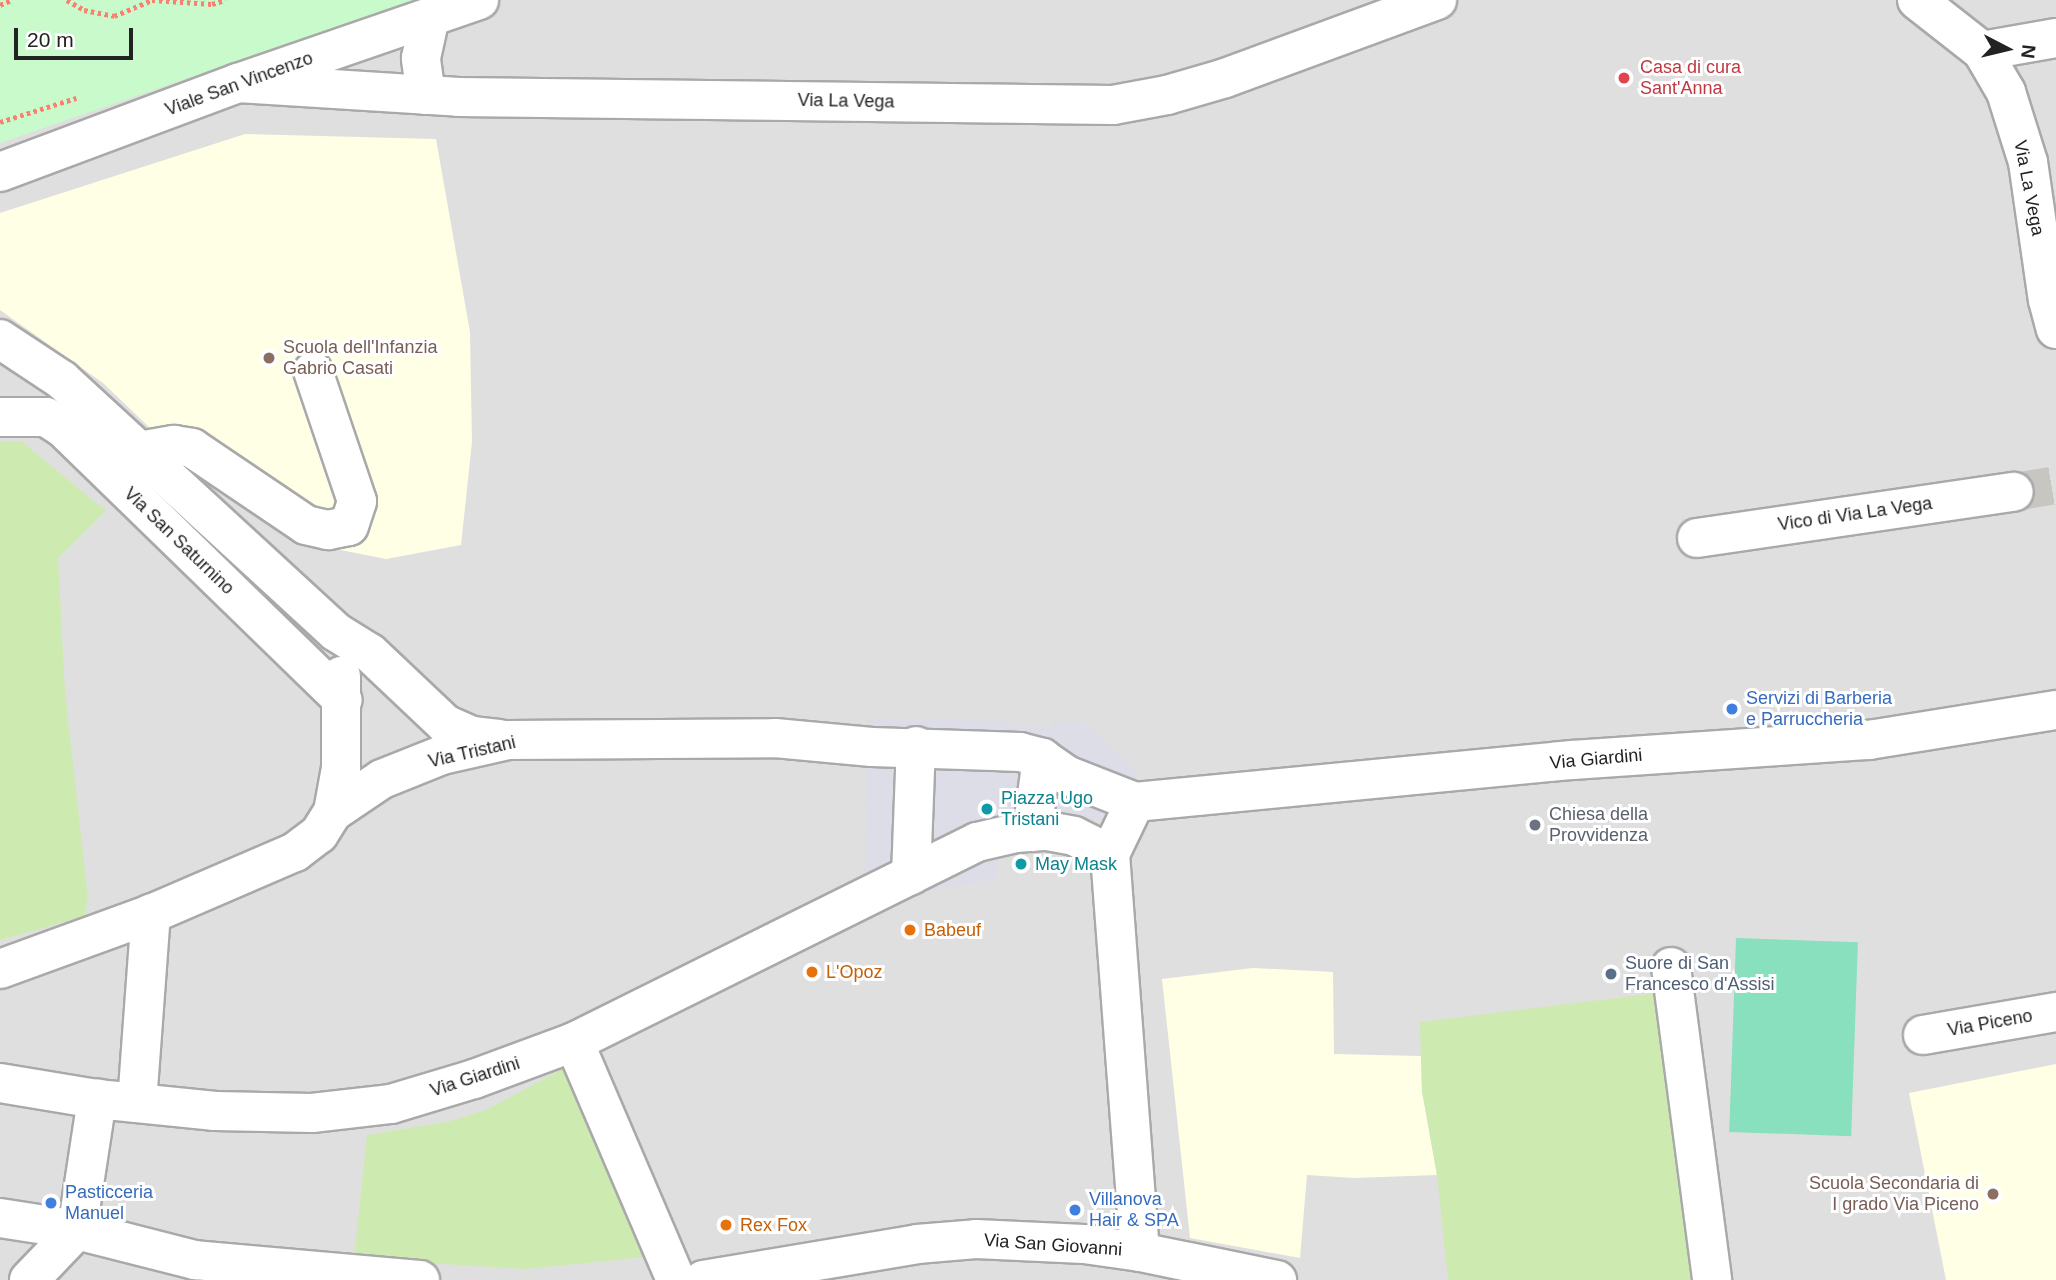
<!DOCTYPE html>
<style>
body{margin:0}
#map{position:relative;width:2056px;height:1280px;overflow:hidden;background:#f2efe9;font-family:Helvetica,sans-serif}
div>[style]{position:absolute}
.residential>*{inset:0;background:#e0dfdf;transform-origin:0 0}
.education>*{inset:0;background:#ffffe5}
.grass>*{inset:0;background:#cdebb0}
.park>*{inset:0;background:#c8facc}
.pitch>*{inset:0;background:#88e0be;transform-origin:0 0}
.plaza>*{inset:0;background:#dddde8}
.minor-tunnel>*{height:38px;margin-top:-19px;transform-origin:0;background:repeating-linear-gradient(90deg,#c8c6c1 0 38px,transparent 0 57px)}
.path>*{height:4.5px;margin-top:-2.25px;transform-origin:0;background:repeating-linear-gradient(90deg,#fa8072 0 3.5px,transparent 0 7px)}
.roads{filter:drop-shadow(2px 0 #a9a9a9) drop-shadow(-2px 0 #a9a9a9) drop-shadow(0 2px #a9a9a9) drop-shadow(0 -2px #a9a9a9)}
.minor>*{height:38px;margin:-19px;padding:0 19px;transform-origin:19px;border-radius:19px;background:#fff}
.dots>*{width:19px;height:19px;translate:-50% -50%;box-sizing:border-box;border:4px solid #fff;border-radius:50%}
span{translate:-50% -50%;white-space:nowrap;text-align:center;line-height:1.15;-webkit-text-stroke:6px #fff;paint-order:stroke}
.health-label{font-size:18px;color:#be3a42}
.left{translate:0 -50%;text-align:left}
.street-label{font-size:18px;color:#222}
.education-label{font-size:18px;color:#785e54}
.right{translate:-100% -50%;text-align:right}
.shop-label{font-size:18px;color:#366cbe}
.culture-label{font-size:18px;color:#0d838f}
.worship-label{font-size:18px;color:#5b616d}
.food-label{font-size:18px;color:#c56008}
.service-label{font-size:18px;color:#4e5e75}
.north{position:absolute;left:1972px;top:14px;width:70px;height:70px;-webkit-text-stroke:5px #fff;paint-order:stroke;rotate:97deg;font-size:19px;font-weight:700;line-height:28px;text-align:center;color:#222}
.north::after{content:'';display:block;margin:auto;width:24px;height:32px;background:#222;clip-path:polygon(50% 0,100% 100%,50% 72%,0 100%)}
.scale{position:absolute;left:14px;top:28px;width:119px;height:32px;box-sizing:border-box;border:4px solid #222;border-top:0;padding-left:9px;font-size:21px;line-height:24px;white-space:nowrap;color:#222;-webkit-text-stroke:5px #fff;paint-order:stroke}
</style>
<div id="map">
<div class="residential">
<div style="left:0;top:0;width:2056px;height:1280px"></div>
</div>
<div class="education">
<div style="clip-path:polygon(245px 134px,436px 139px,470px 332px,472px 442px,461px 545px,386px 559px,310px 544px,152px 430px,103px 383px,0 310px,0 213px)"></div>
<div style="clip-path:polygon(1253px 968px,1333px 972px,1334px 1054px,1421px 1056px,1422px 1091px,1437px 1175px,1354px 1178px,1307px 1175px,1300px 1258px,1190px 1238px,1162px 979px)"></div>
<div style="clip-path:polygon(2056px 1064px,2056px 1280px,1946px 1280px,1909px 1093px)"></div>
</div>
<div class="grass">
<div style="clip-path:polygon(0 441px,21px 441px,106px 511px,58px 558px,65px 692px,88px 898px,85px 916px,0 940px)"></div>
<div style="clip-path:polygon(1658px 993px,1697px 1280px,1448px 1280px,1437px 1175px,1422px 1091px,1420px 1022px)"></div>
<div style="clip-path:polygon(564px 1068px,646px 1257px,525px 1269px,354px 1259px,367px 1135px,451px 1121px,488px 1109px)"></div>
</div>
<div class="park">
<div style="clip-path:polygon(0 0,415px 0,0 143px)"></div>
</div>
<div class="pitch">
<div style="left:1736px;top:938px;width:122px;height:194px;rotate:2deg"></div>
</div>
<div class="plaza">
<div style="clip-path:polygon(867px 719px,1008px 721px,1009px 726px,1052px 727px,1052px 721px,1082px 722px,1139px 773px,1077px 846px,1000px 849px,996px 879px,904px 897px,865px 872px)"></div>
</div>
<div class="minor-tunnel">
<div style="left:2014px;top:492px;width:43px;rotate:-9.5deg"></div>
</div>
<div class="path">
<div style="left:67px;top:0;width:20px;rotate:30deg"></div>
<div style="left:84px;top:10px;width:31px;rotate:11deg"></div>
<div style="left:114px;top:16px;width:41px;rotate:-22.8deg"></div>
<div style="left:152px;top:0;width:60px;rotate:3.8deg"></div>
<div style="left:212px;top:4px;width:14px;rotate:-17deg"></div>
<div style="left:0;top:5px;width:12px;rotate:-24deg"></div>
<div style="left:0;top:122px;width:80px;rotate:-17.5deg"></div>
</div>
<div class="roads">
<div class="minor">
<div style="left:1917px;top:0;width:83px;rotate:38.1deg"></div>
<div style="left:1982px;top:51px;width:48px;rotate:59.7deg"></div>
<div style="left:2006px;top:92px;width:73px;rotate:72.6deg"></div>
<div style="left:2028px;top:162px;width:139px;rotate:81.8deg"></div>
<div style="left:2048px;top:300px;width:30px;rotate:75deg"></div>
<div style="left:1982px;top:51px;width:75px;rotate:-10deg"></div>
<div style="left:238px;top:83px;width:221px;rotate:3.6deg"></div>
<div style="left:459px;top:97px;width:654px;rotate:0.7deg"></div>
<div style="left:1113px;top:105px;width:55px;rotate:-10.5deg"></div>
<div style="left:1167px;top:95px;width:60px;rotate:-16.3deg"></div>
<div style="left:1225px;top:78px;width:226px;rotate:-20.2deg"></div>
<div style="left:426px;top:95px;width:37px;rotate:-98deg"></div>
<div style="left:421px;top:58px;width:42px;rotate:-77.6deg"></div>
<div style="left:0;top:172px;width:254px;rotate:-20.5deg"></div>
<div style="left:238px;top:83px;width:255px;rotate:-19deg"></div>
<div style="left:0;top:339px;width:74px;rotate:33.5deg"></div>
<div style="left:62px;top:380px;width:372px;rotate:42.6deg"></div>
<div style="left:336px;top:632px;width:40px;rotate:32deg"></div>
<div style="left:370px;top:653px;width:103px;rotate:43.4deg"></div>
<div style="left:445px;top:724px;width:30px;rotate:24deg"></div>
<div style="left:472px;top:736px;width:27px;rotate:6deg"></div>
<div style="left:0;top:417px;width:46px"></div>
<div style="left:46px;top:417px;width:20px;rotate:33deg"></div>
<div style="left:63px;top:428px;width:390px;rotate:44.2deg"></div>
<div style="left:139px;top:451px;width:36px;rotate:-10deg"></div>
<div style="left:174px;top:445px;width:18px;rotate:9deg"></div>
<div style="left:192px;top:448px;width:138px;rotate:34deg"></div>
<div style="left:306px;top:525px;width:23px;rotate:13deg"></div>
<div style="left:328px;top:530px;width:21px;rotate:-11deg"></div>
<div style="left:349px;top:526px;width:26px;rotate:-72deg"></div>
<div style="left:357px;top:501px;width:137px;rotate:-108.7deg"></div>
<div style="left:1697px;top:538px;width:320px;rotate:-8.3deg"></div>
<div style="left:1135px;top:802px;width:58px;rotate:115.7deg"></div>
<div style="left:1110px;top:854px;width:399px;rotate:85.7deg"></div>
<div style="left:333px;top:812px;width:45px;rotate:-79.7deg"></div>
<div style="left:341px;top:768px;width:92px;rotate:-90deg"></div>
<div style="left:1032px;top:832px;width:75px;rotate:-82.3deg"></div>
<div style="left:911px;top:875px;width:129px;rotate:-87.8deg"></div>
<div style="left:1671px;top:967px;width:316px;rotate:82.5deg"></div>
<div style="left:0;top:969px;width:161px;rotate:-20deg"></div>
<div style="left:151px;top:914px;width:157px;rotate:-23.3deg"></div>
<div style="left:295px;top:852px;width:30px;rotate:-37deg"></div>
<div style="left:319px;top:834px;width:26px;rotate:-58deg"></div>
<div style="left:333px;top:812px;width:59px;rotate:-34deg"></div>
<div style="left:382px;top:779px;width:65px;rotate:-21.8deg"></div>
<div style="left:442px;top:755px;width:68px;rotate:-12.8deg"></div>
<div style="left:508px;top:740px;width:267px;rotate:-0.4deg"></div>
<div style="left:775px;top:738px;width:97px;rotate:5.3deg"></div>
<div style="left:872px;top:747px;width:148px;rotate:1.9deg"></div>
<div style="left:1020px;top:752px;width:23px;rotate:15deg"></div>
<div style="left:1042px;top:758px;width:29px;rotate:35deg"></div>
<div style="left:1066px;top:775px;width:74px;rotate:21.4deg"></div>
<div style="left:1135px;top:802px;width:440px;rotate:-5.5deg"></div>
<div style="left:1573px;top:760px;width:297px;rotate:-3.9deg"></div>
<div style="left:1869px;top:740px;width:189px;rotate:-9.1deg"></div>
<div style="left:1923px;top:1035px;width:135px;rotate:-9.8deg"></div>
<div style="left:574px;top:1042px;width:259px;rotate:66.8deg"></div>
<div style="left:0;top:1083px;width:98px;rotate:9.4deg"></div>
<div style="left:97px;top:1099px;width:119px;rotate:5.8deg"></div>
<div style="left:215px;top:1111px;width:97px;rotate:1.2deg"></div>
<div style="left:312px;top:1113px;width:80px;rotate:-6.5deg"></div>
<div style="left:391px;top:1104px;width:87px;rotate:-16.8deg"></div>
<div style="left:474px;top:1079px;width:107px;rotate:-20.3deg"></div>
<div style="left:574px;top:1042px;width:450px;rotate:-26.4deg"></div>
<div style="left:977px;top:842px;width:39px;rotate:-13deg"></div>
<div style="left:1015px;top:833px;width:32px;rotate:-4deg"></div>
<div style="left:1047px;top:831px;width:27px;rotate:10deg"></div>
<div style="left:1074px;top:836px;width:40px;rotate:26.6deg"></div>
<div style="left:137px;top:1103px;width:190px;rotate:-85.8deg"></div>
<div style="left:0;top:1218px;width:78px;rotate:8.9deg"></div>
<div style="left:77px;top:1230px;width:122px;rotate:14.3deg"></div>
<div style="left:195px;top:1260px;width:226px;rotate:5.1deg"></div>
<div style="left:29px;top:1280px;width:69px;rotate:-46.2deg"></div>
<div style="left:77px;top:1230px;width:133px;rotate:-81.3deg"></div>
<div style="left:703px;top:1280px;width:217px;rotate:-9.5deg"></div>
<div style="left:917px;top:1244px;width:59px;rotate:-4.8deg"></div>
<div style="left:976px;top:1239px;width:108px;rotate:2.7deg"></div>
<div style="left:1084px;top:1244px;width:57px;rotate:8.1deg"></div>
<div style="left:1140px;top:1252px;width:140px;rotate:11.6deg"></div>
</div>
</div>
<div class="dots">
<div style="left:1624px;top:78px;background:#e0444e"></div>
<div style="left:269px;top:358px;background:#8d6e63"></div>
<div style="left:1732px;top:709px;background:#3f7fe0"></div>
<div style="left:987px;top:809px;background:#0f9aa8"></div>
<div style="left:1535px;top:825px;background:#6b7280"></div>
<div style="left:1021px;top:864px;background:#0f9aa8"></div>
<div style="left:910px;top:930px;background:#e8710a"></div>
<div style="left:812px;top:972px;background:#e8710a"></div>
<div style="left:1611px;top:974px;background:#5c6f8a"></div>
<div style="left:1993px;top:1194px;background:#8d6e63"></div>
<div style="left:51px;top:1203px;background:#3f7fe0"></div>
<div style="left:1075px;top:1210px;background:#3f7fe0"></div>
<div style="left:726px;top:1225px;background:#e8710a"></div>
</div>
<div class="health-label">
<span class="left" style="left:1640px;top:78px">Casa di cura<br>Sant'Anna</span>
</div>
<div class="street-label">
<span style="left:239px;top:84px;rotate:-20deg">Viale San Vincenzo</span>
<span style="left:846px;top:101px;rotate:1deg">Via La Vega</span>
<span style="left:2029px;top:188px;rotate:79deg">Via La Vega</span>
<span style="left:1855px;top:514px;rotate:-8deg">Vico di Via La Vega</span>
<span style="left:179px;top:541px;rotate:44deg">Via San Saturnino</span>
<span style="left:472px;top:752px;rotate:-13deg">Via Tristani</span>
<span style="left:1596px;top:759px;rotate:-5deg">Via Giardini</span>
<span style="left:1990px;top:1023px;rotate:-10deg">Via Piceno</span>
<span style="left:475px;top:1077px;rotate:-18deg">Via Giardini</span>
<span style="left:1053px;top:1245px;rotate:4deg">Via San Giovanni</span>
</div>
<div class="education-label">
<span class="left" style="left:283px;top:358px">Scuola dell'Infanzia<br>Gabrio Casati</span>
<span class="right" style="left:1979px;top:1194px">Scuola Secondaria di<br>I grado Via Piceno</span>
</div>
<div class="shop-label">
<span class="left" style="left:1746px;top:709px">Servizi di Barberia<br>e Parruccheria</span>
<span class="left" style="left:65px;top:1203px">Pasticceria<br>Manuel</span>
<span class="left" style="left:1089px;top:1210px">Villanova<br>Hair &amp; SPA</span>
</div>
<div class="culture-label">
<span class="left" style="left:1001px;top:809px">Piazza Ugo<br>Tristani</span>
<span class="left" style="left:1035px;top:864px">May Mask</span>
</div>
<div class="worship-label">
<span class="left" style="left:1549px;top:825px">Chiesa della<br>Provvidenza</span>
</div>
<div class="food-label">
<span class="left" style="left:924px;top:930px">Babeuf</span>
<span class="left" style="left:826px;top:972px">L'Opoz</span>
<span class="left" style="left:740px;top:1225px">Rex Fox</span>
</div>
<div class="service-label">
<span class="left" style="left:1625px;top:974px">Suore di San<br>Francesco d'Assisi</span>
</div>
<div class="north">N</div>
<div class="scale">20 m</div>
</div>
